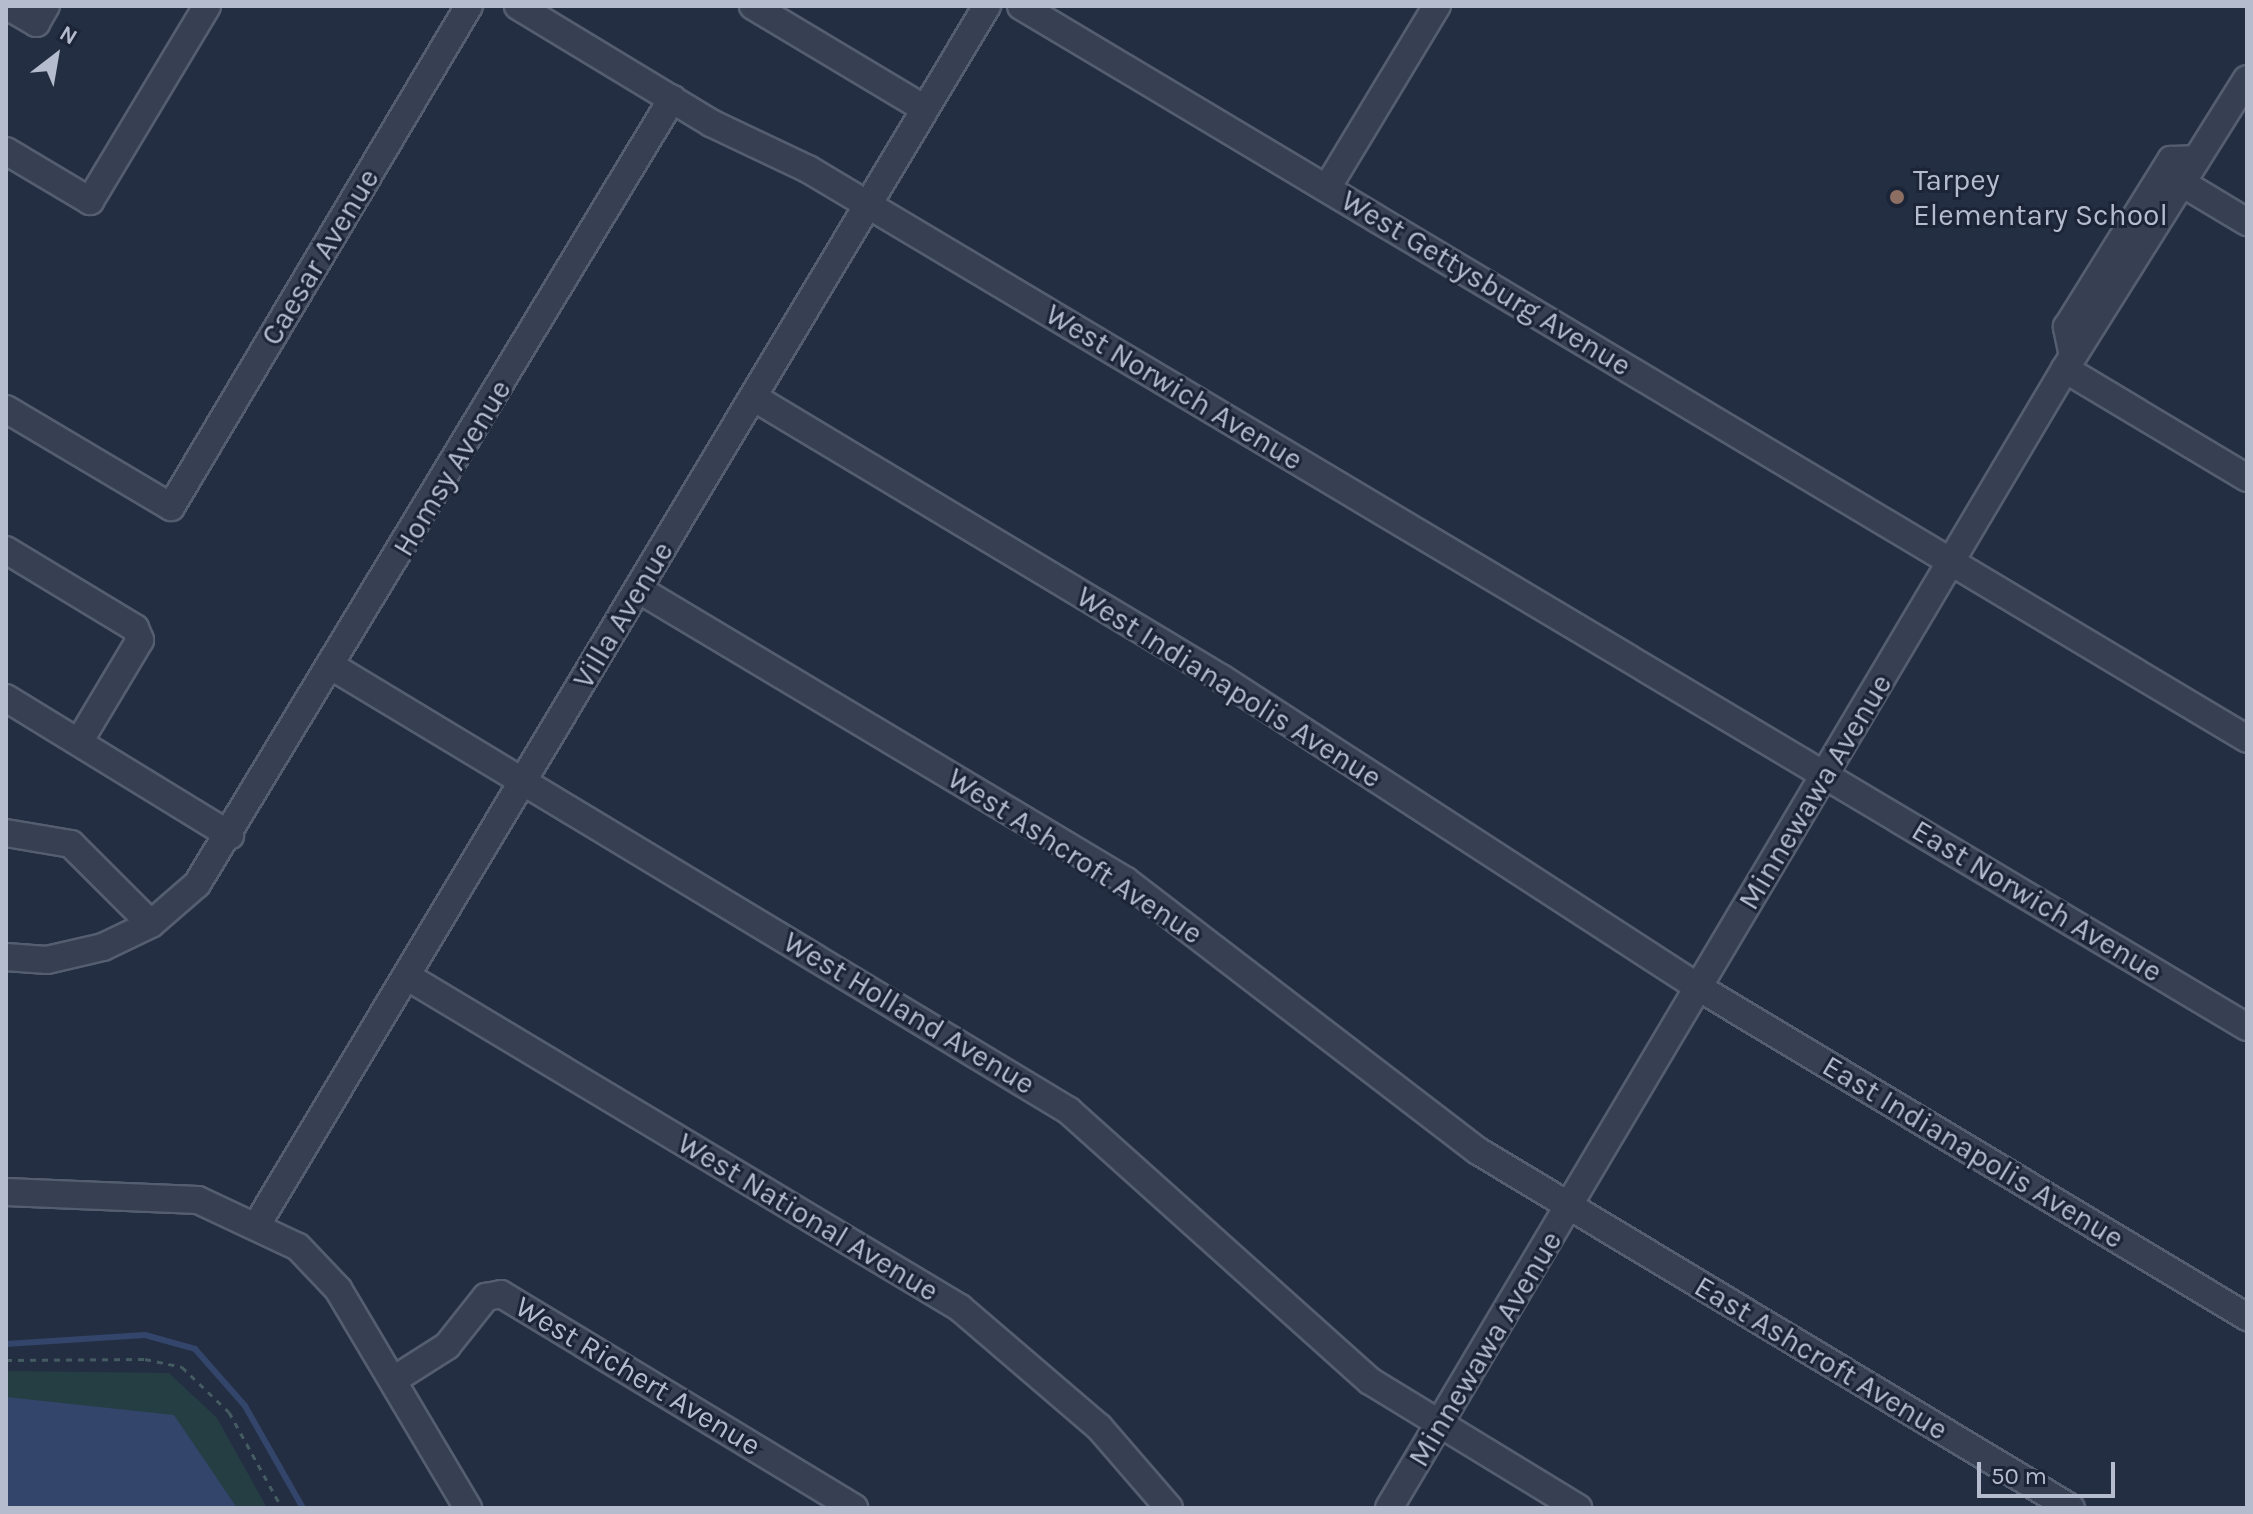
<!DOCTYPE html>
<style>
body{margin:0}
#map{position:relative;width:2253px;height:1514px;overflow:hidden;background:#232e43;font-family:Karla,sans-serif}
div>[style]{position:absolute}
.green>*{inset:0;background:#253e44}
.water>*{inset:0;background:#33456a}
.stream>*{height:6px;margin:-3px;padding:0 3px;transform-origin:3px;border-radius:3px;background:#33456a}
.path>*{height:3px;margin-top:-1.5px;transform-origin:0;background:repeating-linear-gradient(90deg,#435b61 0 6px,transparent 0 12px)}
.roads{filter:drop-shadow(2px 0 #555e70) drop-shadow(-2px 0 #555e70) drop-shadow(0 2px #555e70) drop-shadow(0 -2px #555e70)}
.minor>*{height:26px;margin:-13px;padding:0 13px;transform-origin:13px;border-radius:13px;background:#374053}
.dots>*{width:22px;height:22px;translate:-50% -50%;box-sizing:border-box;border:4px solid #1c2538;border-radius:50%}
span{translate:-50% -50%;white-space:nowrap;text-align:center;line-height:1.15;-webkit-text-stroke:6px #1c2538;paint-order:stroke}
.poi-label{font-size:30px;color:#b4bccd}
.left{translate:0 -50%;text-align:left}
.street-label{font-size:30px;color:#b4bccd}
.frame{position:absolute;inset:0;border:8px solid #b4bccd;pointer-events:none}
.north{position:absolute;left:16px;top:16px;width:80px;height:80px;-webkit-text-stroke:6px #1c2538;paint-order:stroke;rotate:31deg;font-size:22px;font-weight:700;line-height:32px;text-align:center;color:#b4bccd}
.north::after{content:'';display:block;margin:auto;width:28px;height:36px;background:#b4bccd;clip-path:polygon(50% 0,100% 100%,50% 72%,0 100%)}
.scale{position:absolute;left:1977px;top:1462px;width:138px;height:36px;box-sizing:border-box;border:4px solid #b4bccd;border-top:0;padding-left:10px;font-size:24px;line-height:28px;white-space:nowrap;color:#b4bccd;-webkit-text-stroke:6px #1c2538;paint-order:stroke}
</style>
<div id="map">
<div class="green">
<div style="clip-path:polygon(6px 1371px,169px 1373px,217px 1418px,267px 1508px,6px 1508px)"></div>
</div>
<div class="water">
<div style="clip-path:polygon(6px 1397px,174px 1415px,237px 1508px,6px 1508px)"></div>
</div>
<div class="stream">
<div style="left:6px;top:1344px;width:139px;rotate:-3.7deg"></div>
<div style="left:145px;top:1335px;width:52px;rotate:15.6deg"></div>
<div style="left:195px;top:1349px;width:76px;rotate:48.7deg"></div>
<div style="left:245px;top:1406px;width:117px;rotate:60.4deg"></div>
</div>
<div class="path">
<div style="left:6px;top:1360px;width:139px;rotate:-0.4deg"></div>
<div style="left:145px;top:1359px;width:38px;rotate:12deg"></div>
<div style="left:182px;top:1367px;width:65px;rotate:43.8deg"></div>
<div style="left:229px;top:1412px;width:110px;rotate:61.1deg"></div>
</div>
<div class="roads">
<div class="minor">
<div style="left:7px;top:6px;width:34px;rotate:30deg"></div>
<div style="left:36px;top:23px;width:20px;rotate:-60deg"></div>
<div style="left:518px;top:6px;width:226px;rotate:31.2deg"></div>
<div style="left:711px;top:123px;width:107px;rotate:25.4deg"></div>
<div style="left:808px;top:169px;width:1675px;rotate:30.81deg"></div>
<div style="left:753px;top:6px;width:200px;rotate:30.9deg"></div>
<div style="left:1021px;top:6px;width:1428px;rotate:30.87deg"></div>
<div style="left:6px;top:151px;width:98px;rotate:30.8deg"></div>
<div style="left:90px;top:201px;width:227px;rotate:-59deg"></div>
<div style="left:2182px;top:183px;width:76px;rotate:31deg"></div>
<div style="left:1327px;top:188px;width:213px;rotate:-58.9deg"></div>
<div style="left:2073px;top:356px;width:30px;rotate:-102deg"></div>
<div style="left:2067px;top:327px;width:197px;rotate:-58.1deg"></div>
<div style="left:2171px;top:160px;width:25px;rotate:-2deg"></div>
<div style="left:2065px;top:369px;width:212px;rotate:30.9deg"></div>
<div style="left:753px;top:397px;width:546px;rotate:30.98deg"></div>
<div style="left:1221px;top:678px;width:568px;rotate:32.94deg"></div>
<div style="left:1698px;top:987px;width:641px;rotate:31.01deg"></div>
<div style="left:6px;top:409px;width:192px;rotate:30.7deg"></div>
<div style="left:171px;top:507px;width:583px;rotate:-59.26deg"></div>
<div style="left:6px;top:550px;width:151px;rotate:31.2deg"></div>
<div style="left:135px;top:628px;width:13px;rotate:67deg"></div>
<div style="left:140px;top:640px;width:119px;rotate:120.9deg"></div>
<div style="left:638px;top:589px;width:569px;rotate:30.89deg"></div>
<div style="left:1126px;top:881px;width:444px;rotate:37.5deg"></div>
<div style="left:1478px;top:1151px;width:692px;rotate:31.05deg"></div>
<div style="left:333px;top:667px;width:860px;rotate:31.1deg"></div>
<div style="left:1069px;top:1111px;width:404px;rotate:41.9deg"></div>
<div style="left:1370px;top:1381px;width:244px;rotate:31.4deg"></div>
<div style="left:6px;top:698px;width:263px;rotate:31.5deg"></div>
<div style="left:6px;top:833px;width:66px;rotate:9.6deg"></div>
<div style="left:71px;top:844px;width:113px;rotate:45deg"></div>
<div style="left:6px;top:957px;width:41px;rotate:4.2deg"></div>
<div style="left:47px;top:960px;width:57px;rotate:-13.1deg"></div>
<div style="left:103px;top:947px;width:53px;rotate:-25.6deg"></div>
<div style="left:151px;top:924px;width:61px;rotate:-41deg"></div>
<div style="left:197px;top:884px;width:918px;rotate:-58.82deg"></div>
<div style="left:408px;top:977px;width:644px;rotate:30.95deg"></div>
<div style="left:960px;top:1308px;width:183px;rotate:40.6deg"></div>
<div style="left:1099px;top:1427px;width:107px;rotate:49.2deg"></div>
<div style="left:6px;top:1192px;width:192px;rotate:2.4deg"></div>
<div style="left:198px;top:1200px;width:110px;rotate:25.2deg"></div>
<div style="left:298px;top:1247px;width:58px;rotate:46.4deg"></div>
<div style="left:338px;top:1289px;width:255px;rotate:59.3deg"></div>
<div style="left:258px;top:1223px;width:1419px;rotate:-59.08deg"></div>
<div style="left:395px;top:1379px;width:62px;rotate:-32.4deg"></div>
<div style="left:447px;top:1346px;width:63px;rotate:-51.5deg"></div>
<div style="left:486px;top:1297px;width:15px;rotate:-11deg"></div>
<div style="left:501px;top:1294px;width:413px;rotate:31.2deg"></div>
<div style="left:1389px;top:1508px;width:1324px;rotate:-59.31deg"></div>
<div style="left:2065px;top:369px;width:342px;rotate:-57.9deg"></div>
</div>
</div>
<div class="dots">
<div style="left:1897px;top:197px;background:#8d6e63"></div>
</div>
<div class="poi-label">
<span class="left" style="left:1913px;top:197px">Tarpey<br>Elementary School</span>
</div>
<div class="street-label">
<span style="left:320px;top:257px;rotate:-59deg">Caesar Avenue</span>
<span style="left:1486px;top:283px;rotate:31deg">West Gettysburg Avenue</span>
<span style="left:1174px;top:387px;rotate:31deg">West Norwich Avenue</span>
<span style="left:452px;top:468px;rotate:-59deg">Homsy Avenue</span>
<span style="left:623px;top:615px;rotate:-59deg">Villa Avenue</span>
<span style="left:1229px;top:687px;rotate:32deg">West Indianapolis Avenue</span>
<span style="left:1815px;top:792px;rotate:-59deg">Minnewawa Avenue</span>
<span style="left:1075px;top:856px;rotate:33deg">West Ashcroft Avenue</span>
<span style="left:2037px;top:901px;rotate:31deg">East Norwich Avenue</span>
<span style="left:909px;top:1013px;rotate:31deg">West Holland Avenue</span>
<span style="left:1973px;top:1152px;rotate:31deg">East Indianapolis Avenue</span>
<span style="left:808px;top:1217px;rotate:31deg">West National Avenue</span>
<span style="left:1485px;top:1349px;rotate:-59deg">Minnewawa Avenue</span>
<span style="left:1821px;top:1358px;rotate:31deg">East Ashcroft Avenue</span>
<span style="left:638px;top:1376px;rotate:31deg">West Richert Avenue</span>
</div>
<div class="frame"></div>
<div class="north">N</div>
<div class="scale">50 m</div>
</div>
